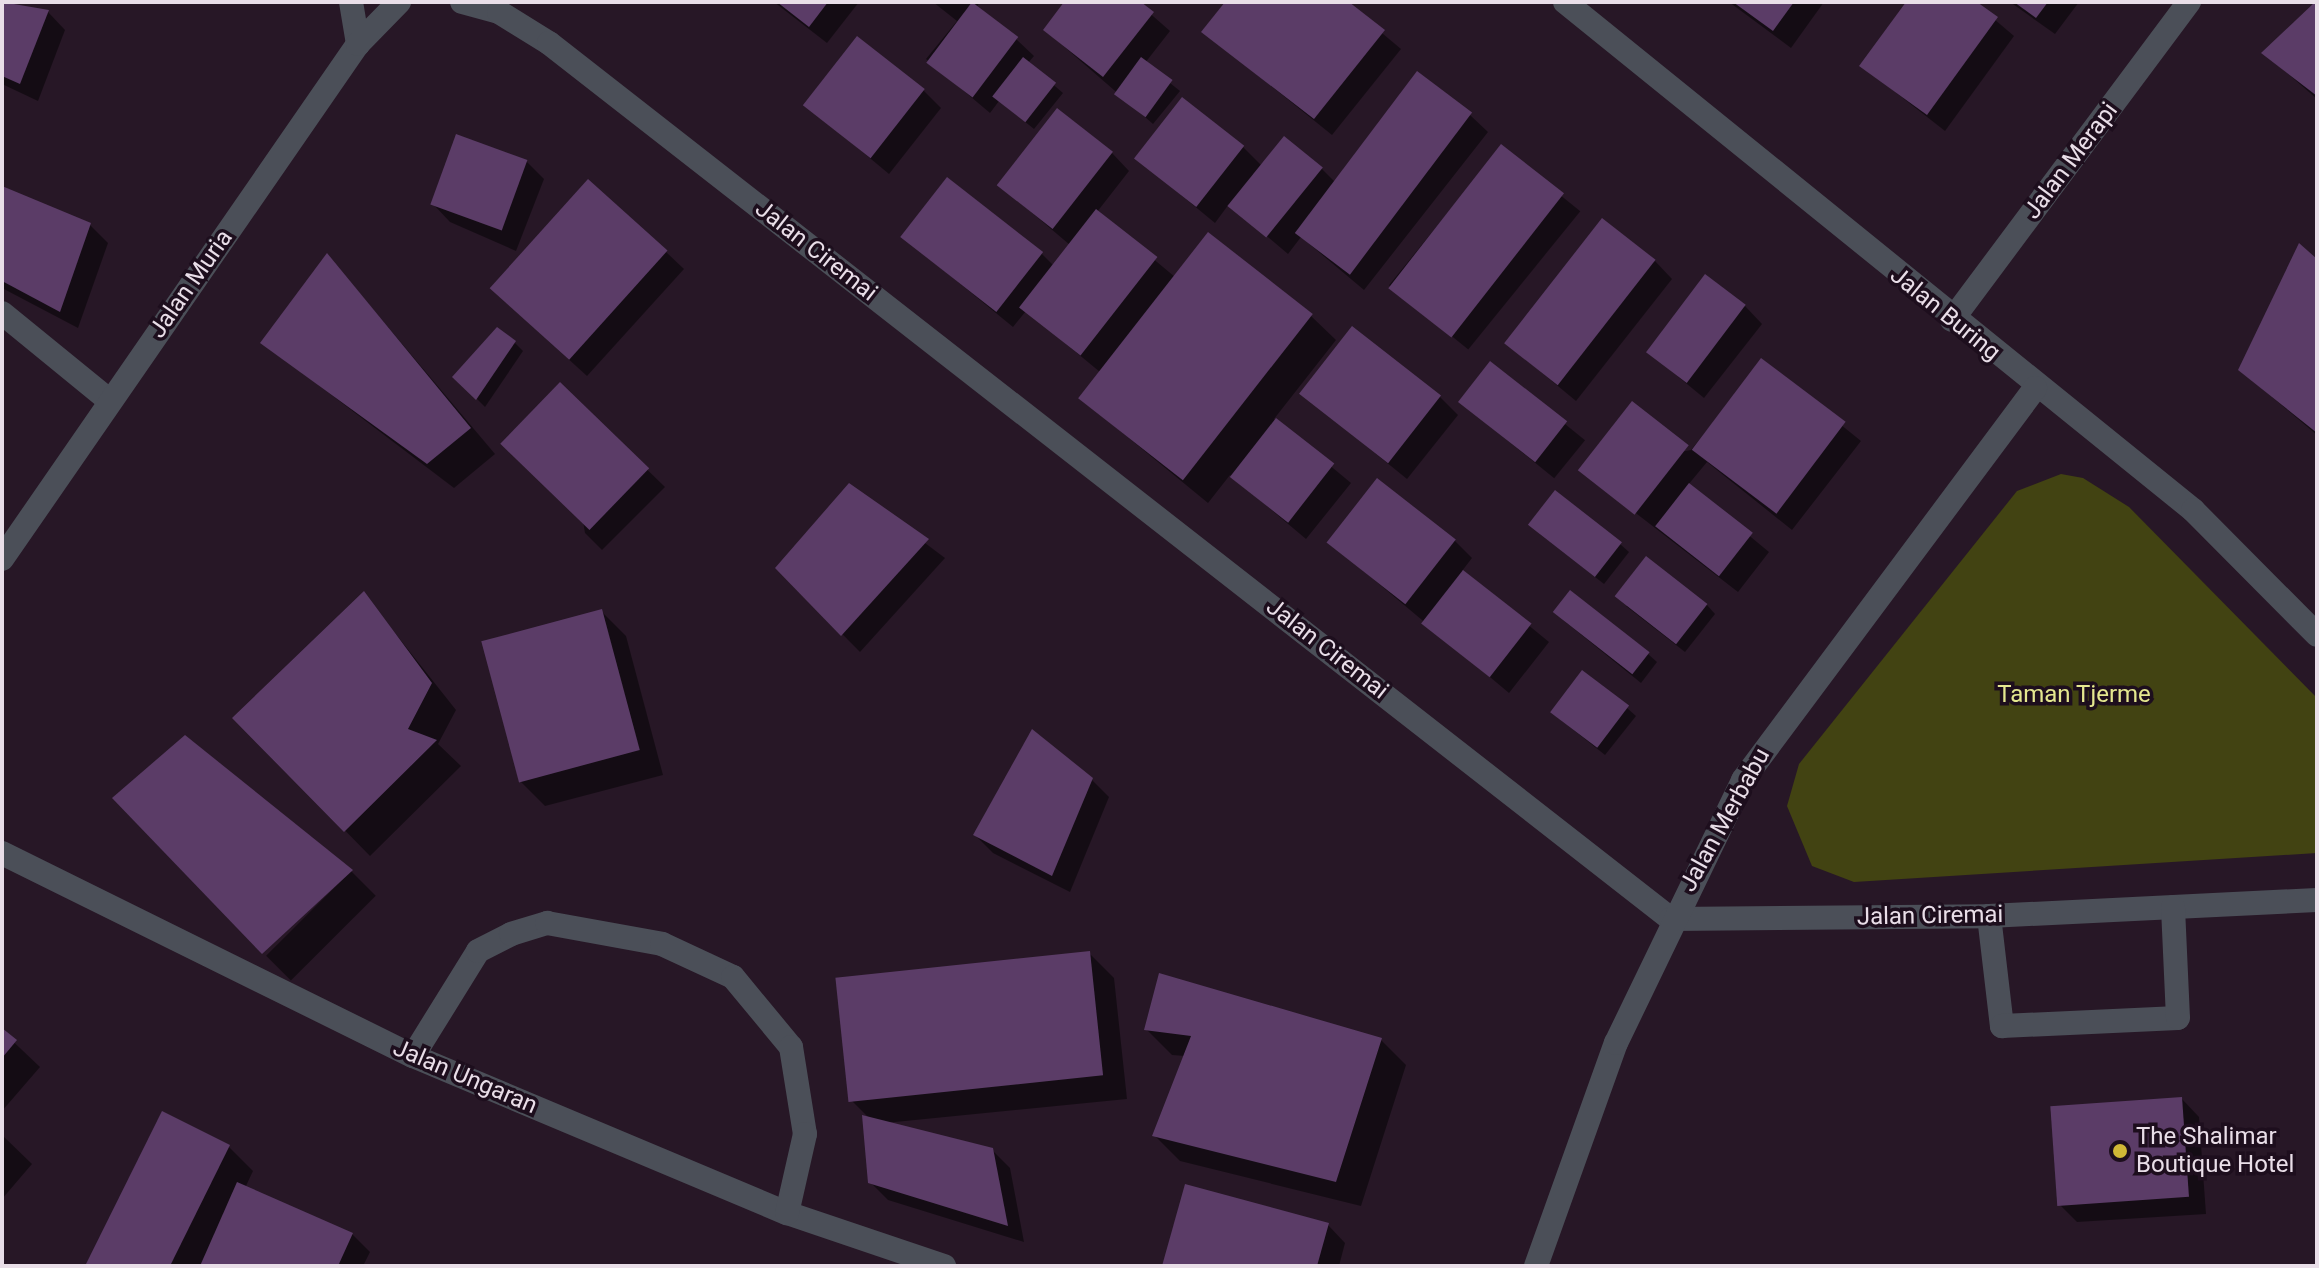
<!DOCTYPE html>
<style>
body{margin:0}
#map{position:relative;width:2319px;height:1268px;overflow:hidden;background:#271726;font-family:Roboto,sans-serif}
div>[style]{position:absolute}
.green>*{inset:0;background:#424312}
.shadow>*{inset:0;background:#0007;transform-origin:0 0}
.building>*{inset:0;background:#5b3c67;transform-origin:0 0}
.minor>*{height:24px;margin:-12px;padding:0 12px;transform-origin:12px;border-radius:12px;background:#4b4f58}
.dots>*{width:22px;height:22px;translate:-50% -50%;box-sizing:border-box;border:4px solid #1d0e1d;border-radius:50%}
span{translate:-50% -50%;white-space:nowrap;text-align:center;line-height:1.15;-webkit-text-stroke:7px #1d0e1d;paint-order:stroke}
.street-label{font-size:24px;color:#e9dee8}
.park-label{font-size:24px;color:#e4e78f}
.poi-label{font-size:24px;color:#e9dee8}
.left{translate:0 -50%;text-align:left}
.frame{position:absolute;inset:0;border:4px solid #e9dee8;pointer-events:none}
</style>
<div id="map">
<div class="green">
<div style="clip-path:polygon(2061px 474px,2083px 478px,2129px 507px,2317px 698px,2317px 853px,1854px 882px,1812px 866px,1787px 806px,1799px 764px,2017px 491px)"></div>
</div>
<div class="shadow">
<div style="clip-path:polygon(2px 2px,48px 12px,65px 30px,38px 101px,2px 84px)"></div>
<div style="clip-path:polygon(774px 2px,859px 2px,827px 43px)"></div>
<div style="clip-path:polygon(933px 2px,980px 2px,976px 8px,1016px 39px,1034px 56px,1028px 63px,1063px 93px,1034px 129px,999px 101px,990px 113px,926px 59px,957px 21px)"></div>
<div style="clip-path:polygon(1067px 2px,1137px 2px,1170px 31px,1145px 63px,1180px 91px,1153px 124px,1045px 30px)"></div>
<div style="clip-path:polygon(1227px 2px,1345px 2px,1401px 49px,1332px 135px,1204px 32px)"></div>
<div style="clip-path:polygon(1729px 2px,1824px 2px,1791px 48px)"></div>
<div style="clip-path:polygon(1908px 2px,1974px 2px,2014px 36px,1945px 131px,1862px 66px)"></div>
<div style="clip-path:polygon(2010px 2px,2079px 2px,2055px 34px)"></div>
<div style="clip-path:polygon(2317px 3px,2317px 99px,2264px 53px)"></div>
<div style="clip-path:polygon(923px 90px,941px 108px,889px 174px,805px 104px)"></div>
<div style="clip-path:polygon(1470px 115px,1488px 132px,1364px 290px,1301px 237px,1288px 254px,1229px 204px,1215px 223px,1136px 158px,1243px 147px,1263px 167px,1322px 169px,1334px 181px)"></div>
<div style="left:1501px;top:147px;width:102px;height:178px;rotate:39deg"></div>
<div style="clip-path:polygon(1112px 153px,1129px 171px,1097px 212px,1175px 277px,1311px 316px,1336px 340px,1274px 419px,1351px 483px,1306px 539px,1230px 475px,1208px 503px,1080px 398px,1100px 372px,1026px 311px,1013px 327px,903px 237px,1041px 253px,1054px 266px,1070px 245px,999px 185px)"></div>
<div style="clip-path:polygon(526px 161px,544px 179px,516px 251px,450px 222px,433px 204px)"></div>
<div style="clip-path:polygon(2px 189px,90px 225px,108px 243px,78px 328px,2px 288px)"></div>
<div style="clip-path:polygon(666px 252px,684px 269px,587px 376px,510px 306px)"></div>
<div style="clip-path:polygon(328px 256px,495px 454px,454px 488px,263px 343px)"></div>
<div style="clip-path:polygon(1655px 261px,1672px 279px,1576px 401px,1506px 343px)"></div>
<div style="clip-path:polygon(2317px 262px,2317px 435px,2240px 370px)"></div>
<div style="clip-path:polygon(1745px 306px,1762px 324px,1704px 398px,1647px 351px)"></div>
<div style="clip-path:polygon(515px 343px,523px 351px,485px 407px,455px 377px)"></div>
<div style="clip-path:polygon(1762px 361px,1861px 441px,1792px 530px,1707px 462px,1688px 485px,1769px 552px,1738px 592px,1580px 470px,1691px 450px)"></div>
<div style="left:1491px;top:364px;width:121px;height:49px;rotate:39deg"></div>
<div style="clip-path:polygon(560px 385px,665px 487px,602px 550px,585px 533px)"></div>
<div style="clip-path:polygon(1302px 394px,1440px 397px,1458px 415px,1407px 479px)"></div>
<div style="clip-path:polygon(849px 486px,945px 558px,860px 652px,777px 568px)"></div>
<div style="clip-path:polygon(1540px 534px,1620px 544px,1629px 552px,1604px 584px)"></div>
<div style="clip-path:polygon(1454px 540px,1472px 558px,1462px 571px,1549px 642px,1509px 693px,1329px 542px)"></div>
<div style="clip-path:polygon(364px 594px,456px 710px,438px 744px,461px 766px,370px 856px,235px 718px)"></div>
<div style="clip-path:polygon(1707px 605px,1715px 614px,1685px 652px,1626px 606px)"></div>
<div style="clip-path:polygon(601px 611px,626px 636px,663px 775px,545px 806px,520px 781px)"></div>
<div style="clip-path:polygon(1563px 620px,1648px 654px,1657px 662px,1641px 683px)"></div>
<div style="clip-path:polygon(1627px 708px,1636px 716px,1605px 755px,1561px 720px)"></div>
<div style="clip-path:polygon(1091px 779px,1109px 797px,1070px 892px,993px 853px,975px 835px)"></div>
<div style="left:351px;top:871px;width:35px;height:120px;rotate:45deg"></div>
<div style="clip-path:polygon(1089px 953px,1114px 978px,1127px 1099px,885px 1123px,992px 1150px,1010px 1168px,1024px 1242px,888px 1200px,870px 1182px,870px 1119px,849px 1098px)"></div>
<div style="clip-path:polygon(1147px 1030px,1381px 1040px,1406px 1065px,1361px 1206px,1180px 1161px,1155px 1136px,1185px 1056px,1172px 1055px)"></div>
<div style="clip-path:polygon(2px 1031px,40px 1067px,2px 1111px)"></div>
<div style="clip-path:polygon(2182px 1099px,2199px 1117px,2206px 1214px,2077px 1222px,2059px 1204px)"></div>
<div style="clip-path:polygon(2px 1135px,32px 1164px,2px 1199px)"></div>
<div style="clip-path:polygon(228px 1146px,253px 1171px,245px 1188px,352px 1234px,370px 1252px,363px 1266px,87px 1266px)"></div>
<div style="clip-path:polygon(1328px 1225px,1345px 1243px,1339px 1266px,1164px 1266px)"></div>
</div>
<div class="building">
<div style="clip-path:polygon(2px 2px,49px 10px,20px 84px,2px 76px)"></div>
<div style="clip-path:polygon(777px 2px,828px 2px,809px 27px)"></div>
<div style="left:972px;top:2px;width:58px;height:76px;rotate:37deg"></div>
<div style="clip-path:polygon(1064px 2px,1141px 2px,1154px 12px,1103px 77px,1043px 30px)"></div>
<div style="clip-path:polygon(1225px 2px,1349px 2px,1385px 30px,1314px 119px,1201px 32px)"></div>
<div style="clip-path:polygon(1733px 2px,1794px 2px,1773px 31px)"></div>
<div style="clip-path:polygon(1906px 2px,1977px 2px,1998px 17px,1927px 115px,1859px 66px)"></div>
<div style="clip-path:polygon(2014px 2px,2048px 2px,2036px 18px)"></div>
<div style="clip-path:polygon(2315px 2px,2317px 2px,2317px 96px,2261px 53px)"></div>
<div style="left:857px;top:36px;width:86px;height:88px;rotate:38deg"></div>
<div style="left:1023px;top:57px;width:42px;height:50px;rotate:38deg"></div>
<div style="left:1141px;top:57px;width:39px;height:46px;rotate:36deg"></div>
<div style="left:1417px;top:71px;width:69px;height:203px;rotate:37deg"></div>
<div style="left:1182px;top:97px;width:79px;height:78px;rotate:38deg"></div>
<div style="left:1057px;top:108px;width:71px;height:98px;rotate:38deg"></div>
<div style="left:456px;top:134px;width:76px;height:75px;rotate:20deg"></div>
<div style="left:1284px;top:136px;width:50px;height:90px;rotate:39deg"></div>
<div style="left:1501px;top:144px;width:80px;height:183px;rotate:38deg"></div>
<div style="left:947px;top:177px;width:122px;height:76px;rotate:38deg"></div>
<div style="left:588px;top:179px;width:107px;height:147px;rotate:42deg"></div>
<div style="clip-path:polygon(2px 186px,91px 223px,60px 312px,2px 281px)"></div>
<div style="left:1096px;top:209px;width:78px;height:125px;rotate:38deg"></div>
<div style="left:1602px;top:218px;width:68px;height:159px;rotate:38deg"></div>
<div style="left:1208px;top:232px;width:133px;height:211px;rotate:38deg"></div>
<div style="clip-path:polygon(2299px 243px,2317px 259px,2317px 433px,2238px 370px)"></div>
<div style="clip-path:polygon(327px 253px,471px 428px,427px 464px,260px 343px)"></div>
<div style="left:1705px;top:274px;width:51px;height:98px;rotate:37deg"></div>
<div style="left:1352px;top:326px;width:113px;height:86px;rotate:38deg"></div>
<div style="clip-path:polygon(497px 327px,516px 341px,476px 400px,452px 377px)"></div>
<div style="left:1761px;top:358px;width:106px;height:115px;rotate:37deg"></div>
<div style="left:1490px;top:361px;width:98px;height:52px;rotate:38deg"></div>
<div style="left:560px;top:382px;width:124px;height:86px;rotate:44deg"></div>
<div style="left:1632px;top:401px;width:72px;height:88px;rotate:38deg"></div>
<div style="left:1276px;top:418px;width:74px;height:75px;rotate:38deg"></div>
<div style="left:1377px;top:478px;width:100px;height:82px;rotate:38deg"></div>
<div style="clip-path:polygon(849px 483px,929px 539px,841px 636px,775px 568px)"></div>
<div style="left:1689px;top:483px;width:81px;height:55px;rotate:38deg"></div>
<div style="left:1555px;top:490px;width:85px;height:44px;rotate:38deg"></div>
<div style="left:1646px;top:556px;width:78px;height:51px;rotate:38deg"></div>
<div style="left:1463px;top:570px;width:87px;height:68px;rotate:38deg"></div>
<div style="left:1570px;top:590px;width:101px;height:28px;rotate:38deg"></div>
<div style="clip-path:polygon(364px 591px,432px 683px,408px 729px,437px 740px,344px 832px,232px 718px)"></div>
<div style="left:602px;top:609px;width:146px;height:125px;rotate:75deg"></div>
<div style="left:1582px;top:670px;width:59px;height:53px;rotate:37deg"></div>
<div style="clip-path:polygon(1032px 729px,1093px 778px,1052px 876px,973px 835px)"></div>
<div style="clip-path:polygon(185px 735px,353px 870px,262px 954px,112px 798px)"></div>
<div style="left:1090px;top:951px;width:125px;height:256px;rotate:84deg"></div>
<div style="clip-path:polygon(1159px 973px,1382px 1038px,1336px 1182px,1152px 1136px,1191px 1036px,1144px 1030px)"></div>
<div style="clip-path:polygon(2px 1028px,17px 1040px,2px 1058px)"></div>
<div style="left:2182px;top:1097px;width:100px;height:132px;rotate:86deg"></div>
<div style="clip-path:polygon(162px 1111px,230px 1145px,170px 1266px,85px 1266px)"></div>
<div style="clip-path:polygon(862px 1115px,993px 1148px,1008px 1226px,868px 1183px)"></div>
<div style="clip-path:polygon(237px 1182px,353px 1233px,338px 1266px,200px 1266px)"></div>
<div style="clip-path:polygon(1185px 1184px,1329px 1223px,1317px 1266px,1162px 1266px)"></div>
</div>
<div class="minor">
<div style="left:351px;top:2px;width:43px;rotate:80.5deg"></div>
<div style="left:462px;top:2px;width:38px;rotate:15deg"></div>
<div style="left:499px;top:12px;width:59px;rotate:31.8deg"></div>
<div style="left:549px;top:43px;width:1423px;rotate:37.98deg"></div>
<div style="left:1671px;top:919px;width:318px;rotate:-0.5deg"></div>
<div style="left:1989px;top:916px;width:328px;rotate:-2.8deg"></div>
<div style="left:1565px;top:2px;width:808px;rotate:38.97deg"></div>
<div style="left:2193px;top:510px;width:176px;rotate:45.2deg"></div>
<div style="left:2px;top:313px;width:139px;rotate:39.2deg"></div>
<div style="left:1952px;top:320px;width:397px;rotate:-53.3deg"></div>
<div style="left:2px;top:559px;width:626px;rotate:-55.35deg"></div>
<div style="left:358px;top:44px;width:59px;rotate:-45.7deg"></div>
<div style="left:2px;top:853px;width:458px;rotate:26.3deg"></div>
<div style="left:413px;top:1056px;width:406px;rotate:22.8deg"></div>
<div style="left:787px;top:1213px;width:166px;rotate:18.7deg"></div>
<div style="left:1989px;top:916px;width:111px;rotate:83.3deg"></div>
<div style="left:2002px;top:1026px;width:176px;rotate:-2.6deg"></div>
<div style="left:2178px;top:1018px;width:111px;rotate:-92.6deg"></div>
<div style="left:413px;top:1056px;width:123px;rotate:-58.2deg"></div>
<div style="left:478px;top:951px;width:37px;rotate:-27deg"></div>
<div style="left:511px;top:934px;width:38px;rotate:-17deg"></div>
<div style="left:547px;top:923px;width:117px;rotate:10.3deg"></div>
<div style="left:662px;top:944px;width:78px;rotate:24.9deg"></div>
<div style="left:733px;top:977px;width:91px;rotate:50.4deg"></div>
<div style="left:791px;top:1047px;width:88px;rotate:80.9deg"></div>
<div style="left:805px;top:1134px;width:81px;rotate:102.8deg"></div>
<div style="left:1536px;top:1266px;width:237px;rotate:-70.3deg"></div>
<div style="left:1616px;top:1043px;width:292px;rotate:-64.2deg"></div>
<div style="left:1743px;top:780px;width:489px;rotate:-53.3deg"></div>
</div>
<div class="dots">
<div style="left:2120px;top:1151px;background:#d0b836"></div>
</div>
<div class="street-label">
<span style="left:2071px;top:161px;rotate:-53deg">Jalan Merapi</span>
<span style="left:816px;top:251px;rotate:38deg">Jalan Ciremai</span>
<span style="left:191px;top:284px;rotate:-55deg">Jalan Muria</span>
<span style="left:1945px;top:314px;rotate:39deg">Jalan Buring</span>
<span style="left:1327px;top:649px;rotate:38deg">Jalan Ciremai</span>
<span style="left:1725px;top:820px;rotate:-61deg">Jalan Merbabu</span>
<span style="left:1930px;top:916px;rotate:-1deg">Jalan Ciremai</span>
<span style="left:465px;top:1077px;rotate:23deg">Jalan Ungaran</span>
</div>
<div class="park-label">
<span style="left:2074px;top:695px">Taman Tjerme</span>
</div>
<div class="poi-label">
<span class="left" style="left:2136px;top:1151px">The Shalimar<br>Boutique Hotel</span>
</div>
<div class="frame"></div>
</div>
